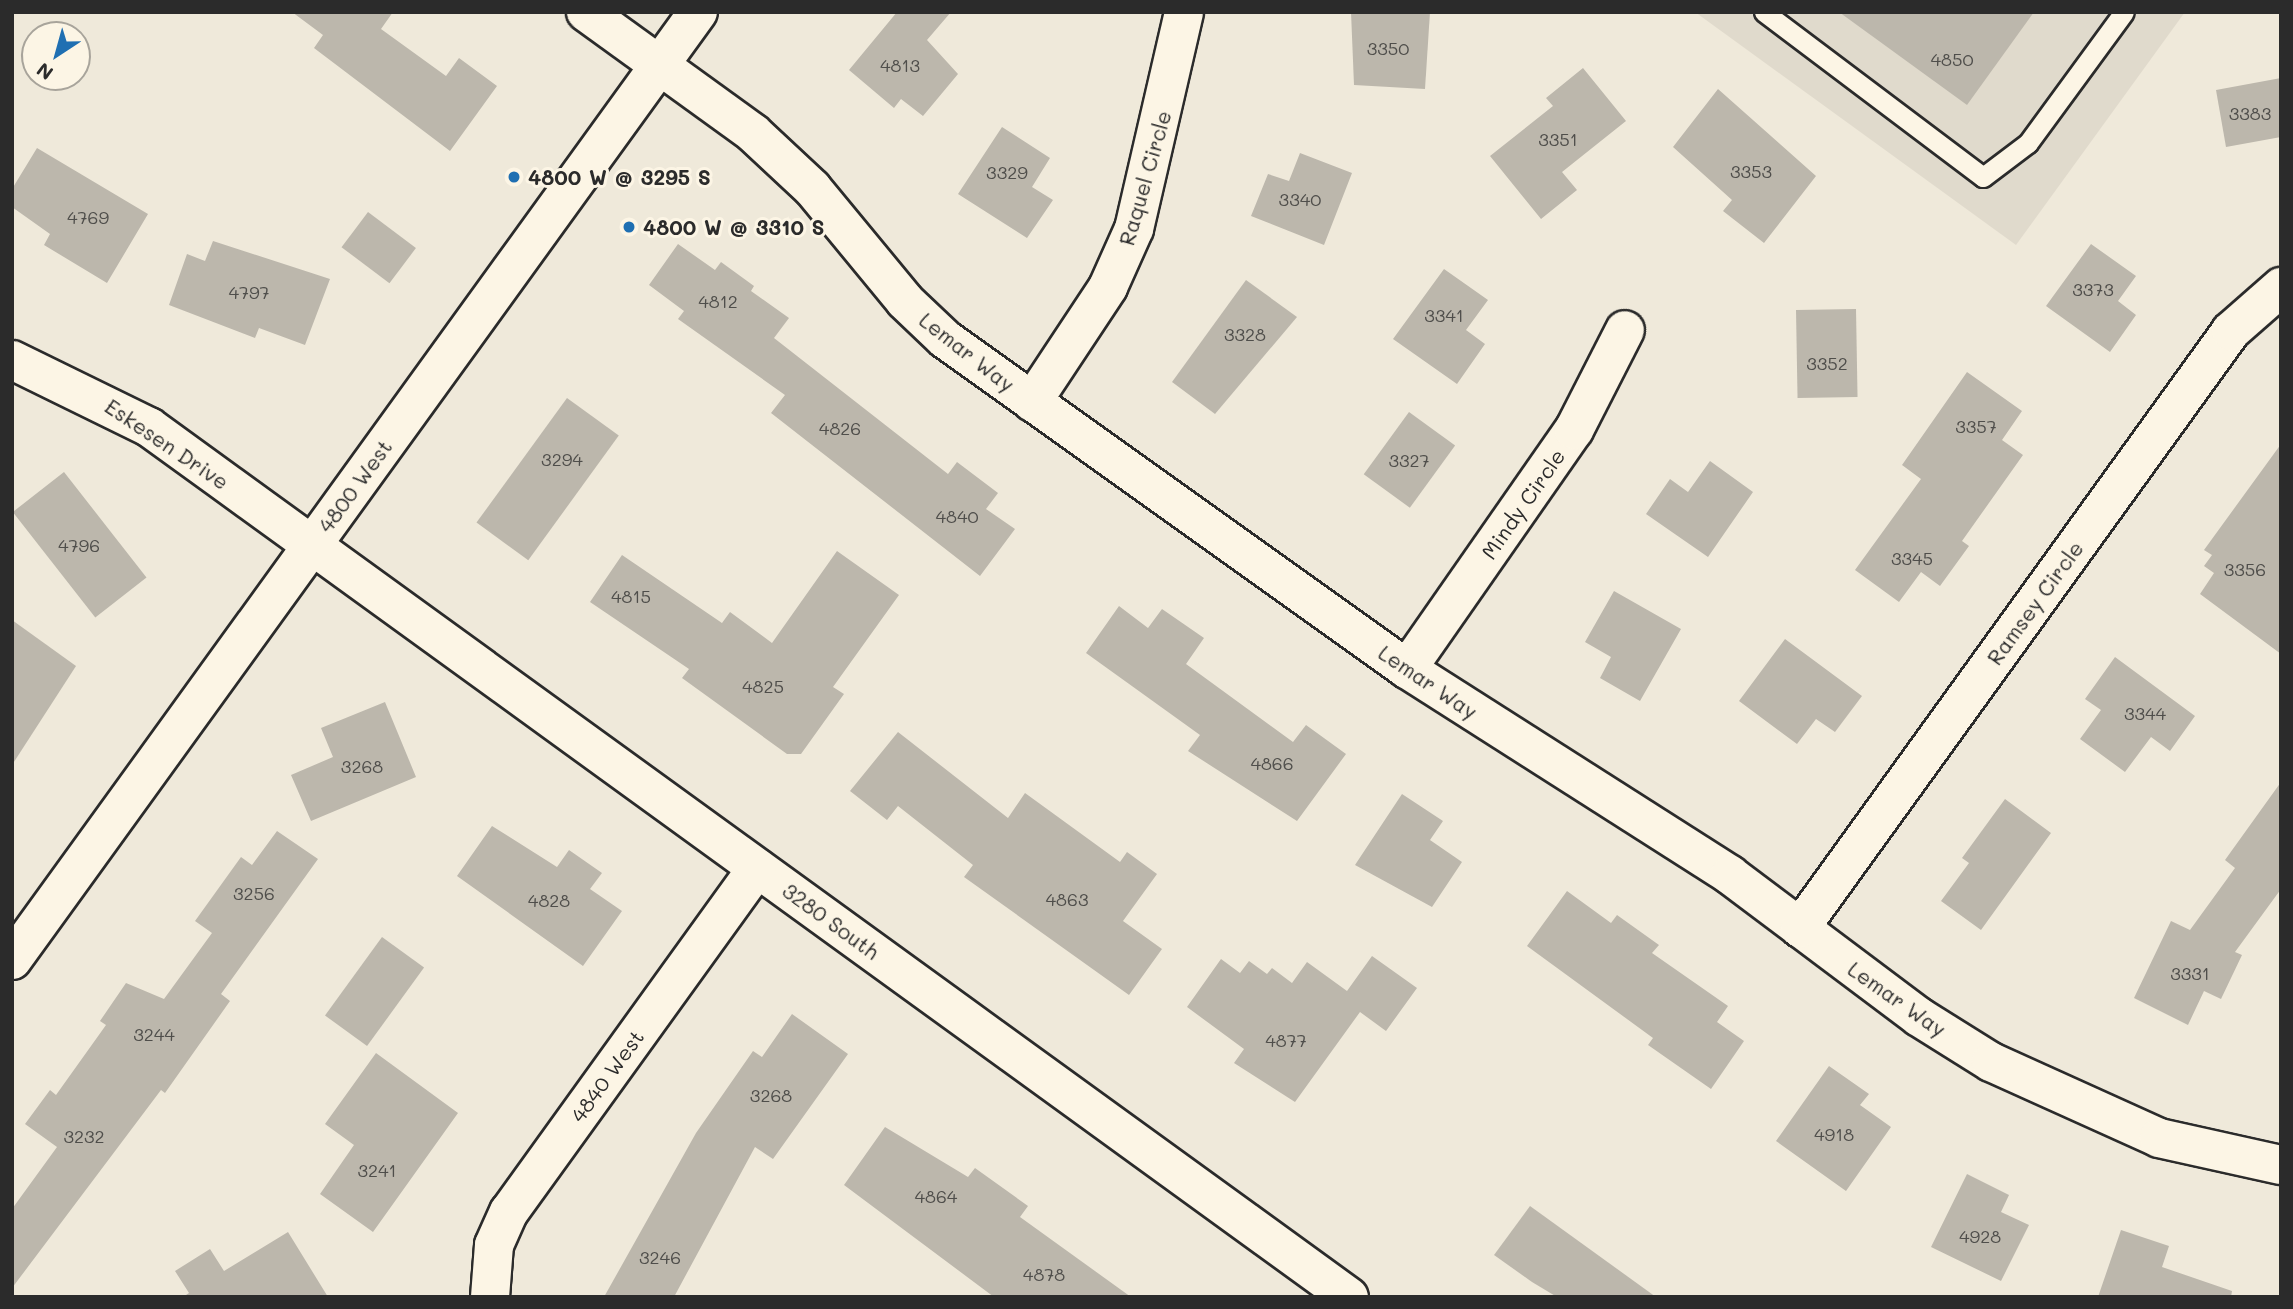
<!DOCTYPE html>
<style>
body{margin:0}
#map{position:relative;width:2293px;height:1309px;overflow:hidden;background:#efe9da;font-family:Mali,sans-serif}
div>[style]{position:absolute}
.built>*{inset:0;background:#e0dacc}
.building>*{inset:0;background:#bcb7ac;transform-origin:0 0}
.roads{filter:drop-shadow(2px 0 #2b2b2b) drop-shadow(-2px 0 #2b2b2b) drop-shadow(0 2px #2b2b2b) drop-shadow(0 -2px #2b2b2b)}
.service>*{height:19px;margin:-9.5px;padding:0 9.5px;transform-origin:9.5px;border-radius:9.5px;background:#fcf5e5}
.minor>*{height:38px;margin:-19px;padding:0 19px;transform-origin:19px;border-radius:19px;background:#fcf5e5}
.secondary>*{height:38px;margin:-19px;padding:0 19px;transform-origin:19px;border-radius:19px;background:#fcf5e5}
.dots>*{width:19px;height:19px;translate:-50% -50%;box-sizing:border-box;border:4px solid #fcf5e5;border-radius:50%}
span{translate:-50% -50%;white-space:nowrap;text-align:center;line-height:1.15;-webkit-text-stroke:6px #fcf5e5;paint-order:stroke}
.number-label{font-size:18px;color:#4f4e4b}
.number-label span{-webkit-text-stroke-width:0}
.poi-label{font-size:21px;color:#2b2b2b;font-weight:700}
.left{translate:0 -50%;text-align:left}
.street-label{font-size:21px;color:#2b2b2b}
.frame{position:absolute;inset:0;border:14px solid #2b2b2b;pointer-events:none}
.north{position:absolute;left:21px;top:21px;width:70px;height:70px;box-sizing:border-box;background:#fcf5e5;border:2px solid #a8a49b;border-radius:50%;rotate:216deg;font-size:19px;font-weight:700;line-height:28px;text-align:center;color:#2b2b2b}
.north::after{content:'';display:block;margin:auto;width:24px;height:32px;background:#1f6fb2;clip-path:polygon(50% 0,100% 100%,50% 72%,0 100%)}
</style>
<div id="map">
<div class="built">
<div style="clip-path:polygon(1695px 12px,2185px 12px,2016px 245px)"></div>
</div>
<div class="building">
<div style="clip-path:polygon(292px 12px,393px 12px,381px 29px,446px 76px,459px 58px,497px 86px,450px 151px,314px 48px,323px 35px)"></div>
<div style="clip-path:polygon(897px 12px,951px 12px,927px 40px,958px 74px,923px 116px,901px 99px,894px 108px,849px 70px)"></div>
<div style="clip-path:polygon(1351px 12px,1430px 12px,1425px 89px,1354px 85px)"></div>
<div style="clip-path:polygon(1839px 12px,2034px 12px,1967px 105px)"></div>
<div style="clip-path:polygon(1583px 68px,1626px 121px,1562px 172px,1577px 190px,1541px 219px,1490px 156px,1553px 106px,1546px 98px)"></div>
<div style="clip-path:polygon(2281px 78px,2281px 137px,2226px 147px,2216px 90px)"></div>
<div style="clip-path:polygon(1718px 89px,1816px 176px,1764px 243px,1723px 211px,1732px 200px,1673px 147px)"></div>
<div style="clip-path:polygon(1002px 127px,1050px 158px,1032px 187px,1053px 200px,1027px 238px,958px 194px)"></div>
<div style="clip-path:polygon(37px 148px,148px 214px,107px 283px,44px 245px,50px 234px,12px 207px,12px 189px)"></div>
<div style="clip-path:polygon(1300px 153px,1352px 173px,1324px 245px,1251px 216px,1268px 174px,1289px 181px)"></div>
<div style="left:368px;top:212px;width:60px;height:44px;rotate:37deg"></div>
<div style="clip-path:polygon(213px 241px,330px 279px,305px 345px,259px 328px,255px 338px,169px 305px,187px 254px,205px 261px)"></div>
<div style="clip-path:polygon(678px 244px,715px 270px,721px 262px,754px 286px,751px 291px,789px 318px,774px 338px,948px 474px,957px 462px,998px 493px,986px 509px,1015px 529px,980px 576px,771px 413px,785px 395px,678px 319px,684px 311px,649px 285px)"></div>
<div style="clip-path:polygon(2091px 244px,2136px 276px,2118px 301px,2136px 315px,2110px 352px,2046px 306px)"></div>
<div style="clip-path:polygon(1444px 269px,1488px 300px,1466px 330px,1485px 344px,1457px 384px,1393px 339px)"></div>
<div style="clip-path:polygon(1246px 280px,1297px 317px,1215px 414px,1172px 382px)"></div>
<div style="left:1856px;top:309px;width:88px;height:60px;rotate:89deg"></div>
<div style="clip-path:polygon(1967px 372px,2022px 411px,2002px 440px,2023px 455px,1962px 541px,1969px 546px,1940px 586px,1921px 572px,1899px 602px,1855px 570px,1921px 479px,1902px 465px)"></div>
<div style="left:567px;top:398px;width:64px;height:154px;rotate:36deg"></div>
<div style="left:1409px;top:412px;width:57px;height:77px;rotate:36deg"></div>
<div style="clip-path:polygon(2281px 444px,2281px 654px,2200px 594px,2214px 573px,2204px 566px,2212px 555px,2204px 550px)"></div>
<div style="clip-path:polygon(1710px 461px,1753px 492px,1708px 557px,1646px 514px,1670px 479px,1688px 492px)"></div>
<div style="left:64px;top:472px;width:134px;height:65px;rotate:52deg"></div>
<div style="clip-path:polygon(837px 551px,899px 595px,833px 687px,844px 694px,801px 754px,787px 754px,682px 678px,689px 669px,590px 602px,622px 555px,722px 623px,730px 612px,772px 643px)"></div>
<div style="clip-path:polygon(1614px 591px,1681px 629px,1640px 701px,1600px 678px,1611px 657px,1585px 642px)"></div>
<div style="clip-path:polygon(1119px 606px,1148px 628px,1162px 609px,1204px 638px,1186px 664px,1293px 742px,1306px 725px,1346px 754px,1297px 821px,1188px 751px,1200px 735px,1086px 653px)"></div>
<div style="clip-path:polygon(12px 620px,76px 666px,12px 765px)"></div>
<div style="clip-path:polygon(1785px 639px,1862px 696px,1835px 732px,1816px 719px,1797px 744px,1739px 701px)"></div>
<div style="clip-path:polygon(2115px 657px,2195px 716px,2170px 751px,2151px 737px,2125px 772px,2080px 739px,2101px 710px,2085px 699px)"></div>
<div style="clip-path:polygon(385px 702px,416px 777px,311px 821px,291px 775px,333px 757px,321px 728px)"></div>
<div style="clip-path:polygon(898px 732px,1008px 818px,1025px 793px,1120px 862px,1127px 852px,1157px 874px,1123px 921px,1162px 949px,1129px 995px,964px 877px,973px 865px,898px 806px,887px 820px,850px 791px)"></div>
<div style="clip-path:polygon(2281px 782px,2281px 889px,2235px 952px,2242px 955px,2221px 999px,2204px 991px,2188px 1025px,2134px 998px,2171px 921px,2190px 930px,2235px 868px,2225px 860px)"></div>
<div style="clip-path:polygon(1402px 794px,1443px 821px,1430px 840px,1462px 862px,1432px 907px,1355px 865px)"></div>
<div style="clip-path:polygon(2005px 799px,2051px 833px,1981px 930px,1941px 901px,1969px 863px,1962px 858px)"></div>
<div style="clip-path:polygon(492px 826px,557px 867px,569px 850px,602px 873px,590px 889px,622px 911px,583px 966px,457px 876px)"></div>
<div style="clip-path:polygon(277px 831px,318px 859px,221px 994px,230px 1001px,165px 1093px,161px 1090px,12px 1288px,12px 1209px,57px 1147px,25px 1124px,50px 1090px,56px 1095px,106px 1025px,100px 1021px,126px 983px,164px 999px,212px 933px,195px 921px,241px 857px,252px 865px)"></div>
<div style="clip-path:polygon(1567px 891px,1611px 923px,1617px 915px,1659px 945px,1652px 953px,1728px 1006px,1717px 1022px,1744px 1041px,1711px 1089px,1648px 1045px,1653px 1038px,1527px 946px)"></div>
<div style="left:382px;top:937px;width:52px;height:97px;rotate:36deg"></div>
<div style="clip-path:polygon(1372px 956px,1417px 988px,1386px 1031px,1360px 1012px,1295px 1102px,1234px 1063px,1244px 1049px,1187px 1007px,1221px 959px,1240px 973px,1249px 961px,1267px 974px,1272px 968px,1292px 983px,1307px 962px,1347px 991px)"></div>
<div style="clip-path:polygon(792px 1014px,848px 1054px,773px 1159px,755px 1147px,674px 1297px,604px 1297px,696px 1133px,753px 1051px,762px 1057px)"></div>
<div style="clip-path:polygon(376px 1053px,458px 1113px,373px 1232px,320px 1194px,354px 1145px,325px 1124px)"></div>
<div style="clip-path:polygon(1829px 1066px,1869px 1094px,1860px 1105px,1891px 1127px,1846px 1191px,1776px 1141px)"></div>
<div style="clip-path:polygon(885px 1127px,968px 1177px,975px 1168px,1028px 1206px,1020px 1217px,1131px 1297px,994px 1297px,844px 1185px)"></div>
<div style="clip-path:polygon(1967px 1174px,2009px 1195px,2001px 1212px,2029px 1225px,2001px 1281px,1931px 1247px)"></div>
<div style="clip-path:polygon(1530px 1206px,1656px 1297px,1557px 1297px,1532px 1282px,1494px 1255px)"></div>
<div style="clip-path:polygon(2121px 1230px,2169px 1246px,2162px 1267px,2232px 1291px,2231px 1297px,2098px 1297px)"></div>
<div style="clip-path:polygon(288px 1232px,328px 1297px,183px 1297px,189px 1293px,175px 1271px,210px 1249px,224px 1271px)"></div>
</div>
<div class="roads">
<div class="service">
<div style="left:1764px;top:12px;width:274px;rotate:37deg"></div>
<div style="left:1983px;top:177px;width:56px;rotate:-37.1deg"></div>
<div style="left:2028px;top:143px;width:162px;rotate:-53.8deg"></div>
</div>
<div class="minor">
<div style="left:586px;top:12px;width:206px;rotate:35.9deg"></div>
<div style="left:753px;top:133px;width:81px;rotate:43deg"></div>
<div style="left:812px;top:188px;width:146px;rotate:50.5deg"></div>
<div style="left:905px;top:301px;width:55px;rotate:43.5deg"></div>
<div style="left:945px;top:339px;width:568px;rotate:35.54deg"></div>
<div style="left:1407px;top:669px;width:383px;rotate:32.5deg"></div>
<div style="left:1730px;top:875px;width:236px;rotate:36.9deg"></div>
<div style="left:1919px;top:1017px;width:85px;rotate:32deg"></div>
<div style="left:1991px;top:1062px;width:184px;rotate:24.3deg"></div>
<div style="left:2159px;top:1138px;width:125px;rotate:12.5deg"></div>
<div style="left:12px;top:360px;width:153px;rotate:26.1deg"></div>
<div style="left:149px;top:427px;width:1482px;rotate:35.94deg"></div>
<div style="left:1032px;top:402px;width:138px;rotate:-56.5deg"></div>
<div style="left:1108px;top:287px;width:64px;rotate:-65.9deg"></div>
<div style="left:1134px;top:229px;width:222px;rotate:-77deg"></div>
<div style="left:1407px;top:669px;width:292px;rotate:-55.1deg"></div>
<div style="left:1574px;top:430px;width:112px;rotate:-63deg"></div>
<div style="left:1800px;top:928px;width:736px;rotate:-54.17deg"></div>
<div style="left:2231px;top:331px;width:67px;rotate:-41.3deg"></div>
<div style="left:490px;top:1297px;width:52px;rotate:-85.6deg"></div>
<div style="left:494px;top:1245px;width:36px;rotate:-66deg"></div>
<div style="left:509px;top:1212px;width:424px;rotate:-54.2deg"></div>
</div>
<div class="secondary">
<div style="left:12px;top:960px;width:1170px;rotate:-54.11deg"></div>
</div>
</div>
<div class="dots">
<div style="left:514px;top:177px;background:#1f6fb2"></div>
<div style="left:629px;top:227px;background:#1f6fb2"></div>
</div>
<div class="number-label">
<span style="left:1388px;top:48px">3350</span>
<span style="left:1952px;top:59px">4850</span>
<span style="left:900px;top:65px">4813</span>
<span style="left:2250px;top:113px">3383</span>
<span style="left:1558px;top:139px">3351</span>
<span style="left:1751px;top:171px">3353</span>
<span style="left:1007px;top:172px">3329</span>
<span style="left:1300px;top:199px">3340</span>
<span style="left:88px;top:217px">4769</span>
<span style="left:2093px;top:289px">3373</span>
<span style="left:249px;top:292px">4797</span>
<span style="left:718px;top:301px">4812</span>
<span style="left:1444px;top:315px">3341</span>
<span style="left:1245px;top:334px">3328</span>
<span style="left:1827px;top:363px">3352</span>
<span style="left:1976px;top:426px">3357</span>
<span style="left:840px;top:428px">4826</span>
<span style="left:562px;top:459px">3294</span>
<span style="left:1409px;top:460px">3327</span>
<span style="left:957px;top:516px">4840</span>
<span style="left:79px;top:545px">4796</span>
<span style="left:1912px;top:558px">3345</span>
<span style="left:2245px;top:569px">3356</span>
<span style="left:631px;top:596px">4815</span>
<span style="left:763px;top:686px">4825</span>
<span style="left:2145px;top:713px">3344</span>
<span style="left:1272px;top:763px">4866</span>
<span style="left:362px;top:766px">3268</span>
<span style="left:254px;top:893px">3256</span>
<span style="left:1067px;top:899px">4863</span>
<span style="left:549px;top:900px">4828</span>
<span style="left:2190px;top:973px">3331</span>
<span style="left:154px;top:1034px">3244</span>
<span style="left:1286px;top:1040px">4877</span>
<span style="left:771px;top:1095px">3268</span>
<span style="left:1834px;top:1134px">4918</span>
<span style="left:84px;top:1136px">3232</span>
<span style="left:377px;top:1170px">3241</span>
<span style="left:936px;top:1196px">4864</span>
<span style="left:1980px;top:1236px">4928</span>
<span style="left:660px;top:1257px">3246</span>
<span style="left:1044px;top:1274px">4878</span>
</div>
<div class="poi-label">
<span class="left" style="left:528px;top:177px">4800 W @ 3295 S</span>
<span class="left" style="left:643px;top:227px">4800 W @ 3310 S</span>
</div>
<div class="street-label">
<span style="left:1145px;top:178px;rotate:-74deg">Raquel Circle</span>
<span style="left:967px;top:352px;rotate:38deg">Lemar Way</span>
<span style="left:167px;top:444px;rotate:34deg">Eskesen Drive</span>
<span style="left:355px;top:486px;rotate:-54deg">4800 West</span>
<span style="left:1523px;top:504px;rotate:-55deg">Mindy Circle</span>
<span style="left:2035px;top:603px;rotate:-54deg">Ramsey Circle</span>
<span style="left:1428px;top:682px;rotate:34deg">Lemar Way</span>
<span style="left:831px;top:921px;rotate:36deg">3280 South</span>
<span style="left:1897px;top:999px;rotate:35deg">Lemar Way</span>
<span style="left:607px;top:1076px;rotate:-54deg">4840 West</span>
</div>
<div class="frame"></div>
<div class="north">N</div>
</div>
